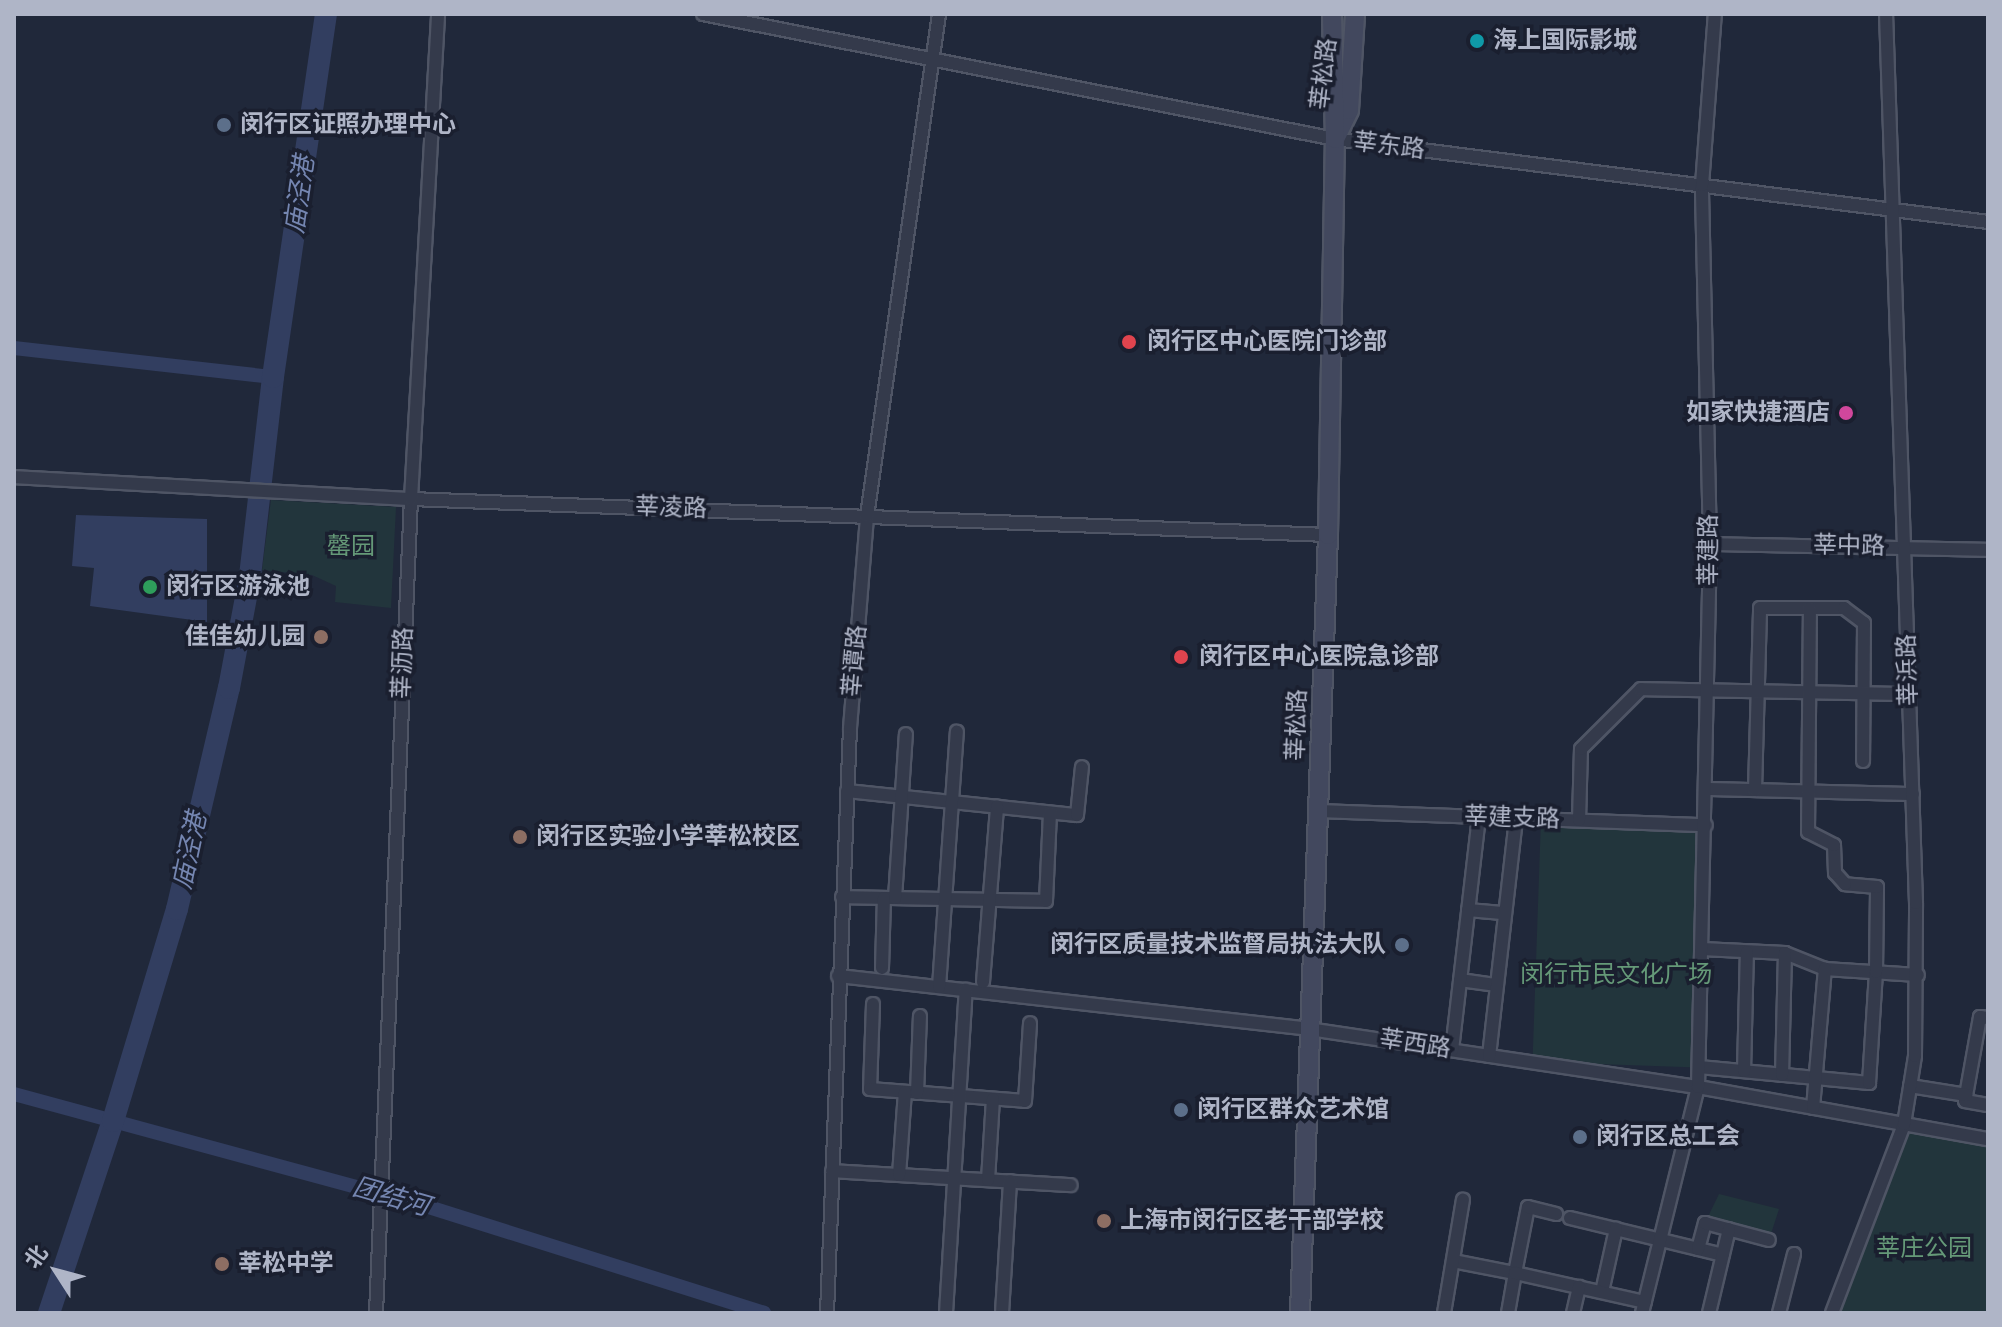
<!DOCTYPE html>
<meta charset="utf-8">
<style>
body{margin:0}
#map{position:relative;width:2002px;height:1327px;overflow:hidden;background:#20283a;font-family:"Roboto Condensed","Noto Sans SC",sans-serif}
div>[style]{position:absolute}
.green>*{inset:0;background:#22353c;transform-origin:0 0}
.water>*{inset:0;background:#323e60}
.canal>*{height:14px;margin:-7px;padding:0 7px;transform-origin:7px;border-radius:7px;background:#323e60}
.river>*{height:22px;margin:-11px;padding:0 11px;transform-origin:11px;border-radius:11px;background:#323e60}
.roads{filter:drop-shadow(2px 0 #4f5565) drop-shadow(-2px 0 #4f5565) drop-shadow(0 2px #4f5565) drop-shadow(0 -2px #4f5565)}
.street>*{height:12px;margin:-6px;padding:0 6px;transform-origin:6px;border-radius:6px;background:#343a4b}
.secondary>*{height:18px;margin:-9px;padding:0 9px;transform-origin:9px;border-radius:9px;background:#42485e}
.dots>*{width:22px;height:22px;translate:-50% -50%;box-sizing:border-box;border:4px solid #1a1f2f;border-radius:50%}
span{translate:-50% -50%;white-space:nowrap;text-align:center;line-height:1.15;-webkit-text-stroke:7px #1a1f2f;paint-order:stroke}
.poi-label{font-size:24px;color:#afb5c7;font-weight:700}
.left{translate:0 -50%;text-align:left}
.right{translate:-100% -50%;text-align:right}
.street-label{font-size:24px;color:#afb5c7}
.park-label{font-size:24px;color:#659978}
.water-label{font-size:26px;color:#7586b1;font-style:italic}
.frame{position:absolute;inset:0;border:16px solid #afb5c7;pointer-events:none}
.north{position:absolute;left:16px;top:1231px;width:80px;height:80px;-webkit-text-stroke:6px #1a1f2f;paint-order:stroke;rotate:306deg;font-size:22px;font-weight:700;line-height:32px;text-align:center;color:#afb5c7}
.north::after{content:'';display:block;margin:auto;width:28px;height:36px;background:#afb5c7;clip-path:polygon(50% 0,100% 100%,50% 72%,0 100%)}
</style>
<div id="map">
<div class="green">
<div style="clip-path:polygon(271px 500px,396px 507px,391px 608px,335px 602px,336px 586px,312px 575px,262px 570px)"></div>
<div style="left:1541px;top:819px;width:165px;height:243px;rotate:2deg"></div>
<div style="clip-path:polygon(1904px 1124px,1988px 1139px,1988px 1313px,1832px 1313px)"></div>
<div style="clip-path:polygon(1719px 1194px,1779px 1209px,1769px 1240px,1705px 1223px)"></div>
</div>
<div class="water">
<div style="clip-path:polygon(76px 515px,207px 519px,207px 622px,90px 606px,94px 568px,72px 566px)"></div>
</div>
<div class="canal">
<div style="left:14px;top:348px;width:261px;rotate:6.4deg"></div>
<div style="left:14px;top:1094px;width:417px;rotate:15.2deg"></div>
<div style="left:416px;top:1203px;width:365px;rotate:17.5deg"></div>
</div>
<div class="river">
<div style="left:49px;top:1313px;width:202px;rotate:-71.6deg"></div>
<div style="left:113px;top:1121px;width:221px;rotate:-73.2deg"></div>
<div style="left:177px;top:909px;width:227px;rotate:-76.8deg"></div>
<div style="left:229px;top:688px;width:114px;rotate:-79.4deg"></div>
<div style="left:250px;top:576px;width:200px;rotate:-83.4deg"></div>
<div style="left:273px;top:377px;width:367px;rotate:-81.7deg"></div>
</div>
<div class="roads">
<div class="street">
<div style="left:703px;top:14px;width:644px;rotate:11.19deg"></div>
<div style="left:1335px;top:139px;width:658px;rotate:7.24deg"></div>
<div style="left:14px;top:477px;width:398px;rotate:3.2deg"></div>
<div style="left:411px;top:499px;width:918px;rotate:2.25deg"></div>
<div style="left:1710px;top:544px;width:278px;rotate:1.2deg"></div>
<div style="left:1706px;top:789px;width:207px;rotate:1.4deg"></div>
<div style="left:1755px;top:790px;width:182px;rotate:-88.4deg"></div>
<div style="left:1760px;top:608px;width:84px"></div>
<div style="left:1844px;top:608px;width:25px;rotate:37deg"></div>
<div style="left:1864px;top:623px;width:138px;rotate:90.4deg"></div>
<div style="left:847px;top:791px;width:231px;rotate:6deg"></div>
<div style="left:1077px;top:815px;width:48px;rotate:-84.1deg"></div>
<div style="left:1318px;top:811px;width:388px;rotate:2.1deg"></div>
<div style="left:1579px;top:820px;width:71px;rotate:-88.4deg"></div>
<div style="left:1581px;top:749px;width:85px;rotate:-45deg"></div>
<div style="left:1641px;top:689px;width:268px;rotate:1.1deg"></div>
<div style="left:842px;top:897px;width:204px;rotate:1.1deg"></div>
<div style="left:1046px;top:901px;width:88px;rotate:-87.4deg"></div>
<div style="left:895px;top:898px;width:164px;rotate:-86.2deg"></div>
<div style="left:1468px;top:910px;width:37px;rotate:5deg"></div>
<div style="left:1702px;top:949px;width:83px;rotate:2.8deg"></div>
<div style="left:1785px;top:953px;width:43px;rotate:21.8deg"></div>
<div style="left:1825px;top:969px;width:93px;rotate:3.7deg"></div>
<div style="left:882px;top:968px;width:70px;rotate:-88.4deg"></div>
<div style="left:838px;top:976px;width:474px;rotate:6.4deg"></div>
<div style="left:1309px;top:1029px;width:393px;rotate:8.5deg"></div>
<div style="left:1698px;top:1087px;width:295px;rotate:10.2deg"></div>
<div style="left:1460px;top:980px;width:37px;rotate:8deg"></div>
<div style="left:983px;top:982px;width:176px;rotate:-85.4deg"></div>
<div style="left:939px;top:987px;width:256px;rotate:-86deg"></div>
<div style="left:873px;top:1004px;width:85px;rotate:92deg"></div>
<div style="left:870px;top:1089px;width:155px;rotate:4.4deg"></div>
<div style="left:1025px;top:1101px;width:78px;rotate:-86.3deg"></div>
<div style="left:1988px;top:1018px;width:8px;rotate:-173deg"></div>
<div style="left:1980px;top:1017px;width:85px;rotate:100.1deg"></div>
<div style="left:1965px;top:1101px;width:23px;rotate:10deg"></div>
<div style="left:1452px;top:1050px;width:235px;rotate:-83.4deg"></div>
<div style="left:1489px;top:1056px;width:240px;rotate:-83.5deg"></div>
<div style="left:1699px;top:1067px;width:171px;rotate:5.4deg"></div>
<div style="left:1869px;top:1083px;width:111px;rotate:-86.4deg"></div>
<div style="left:1876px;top:972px;width:85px;rotate:-89.3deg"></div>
<div style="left:1877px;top:887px;width:32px;rotate:-175deg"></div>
<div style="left:1845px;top:884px;width:15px;rotate:-132deg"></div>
<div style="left:1835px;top:873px;width:28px;rotate:-92deg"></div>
<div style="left:1834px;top:845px;width:29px;rotate:-153deg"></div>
<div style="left:1808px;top:832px;width:224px;rotate:-89.5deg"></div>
<div style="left:1744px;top:1071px;width:119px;rotate:-88.6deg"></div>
<div style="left:1782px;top:1075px;width:122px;rotate:-88.6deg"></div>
<div style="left:1910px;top:1086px;width:57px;rotate:9.1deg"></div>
<div style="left:917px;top:1093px;width:77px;rotate:-87.8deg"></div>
<div style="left:1813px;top:1108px;width:140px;rotate:-85.1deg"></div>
<div style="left:832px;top:1171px;width:239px;rotate:3.4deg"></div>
<div style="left:899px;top:1175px;width:83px;rotate:-85.9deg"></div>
<div style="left:988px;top:1180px;width:81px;rotate:-86.5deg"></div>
<div style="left:1570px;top:1218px;width:157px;rotate:13.6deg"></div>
<div style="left:1698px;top:1249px;width:27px;rotate:-75deg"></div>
<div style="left:1705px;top:1223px;width:66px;rotate:14.9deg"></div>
<div style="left:1453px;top:1261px;width:63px;rotate:11deg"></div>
<div style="left:1515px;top:1273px;width:67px;rotate:-78.9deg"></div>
<div style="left:1528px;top:1207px;width:29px;rotate:14deg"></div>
<div style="left:1602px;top:1292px;width:65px;rotate:-77.5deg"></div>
<div style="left:376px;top:1313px;width:815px;rotate:-87.54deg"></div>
<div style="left:411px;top:499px;width:486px;rotate:-86.8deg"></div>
<div style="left:827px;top:1313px;width:585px;rotate:-87.75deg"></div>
<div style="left:850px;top:728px;width:213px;rotate:-85.4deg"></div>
<div style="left:867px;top:516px;width:507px;rotate:-81.84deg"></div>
<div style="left:946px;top:1313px;width:324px;rotate:-86.5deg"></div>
<div style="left:1002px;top:1313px;width:132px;rotate:-86.5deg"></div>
<div style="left:1444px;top:1313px;width:115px;rotate:-80.5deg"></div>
<div style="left:1508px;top:1313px;width:41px;rotate:-80.1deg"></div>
<div style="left:1515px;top:1273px;width:133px;rotate:12.6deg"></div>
<div style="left:1573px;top:1313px;width:27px;rotate:-77deg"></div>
<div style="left:1642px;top:1313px;width:233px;rotate:-76.1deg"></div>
<div style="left:1698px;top:1087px;width:543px;rotate:-88.73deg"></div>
<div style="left:1710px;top:544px;width:359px;rotate:-91.3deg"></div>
<div style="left:1702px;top:185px;width:171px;rotate:-85.7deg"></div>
<div style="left:1709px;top:1313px;width:86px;rotate:-76.6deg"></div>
<div style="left:1779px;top:1313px;width:61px;rotate:-75.7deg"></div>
<div style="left:1832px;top:1313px;width:202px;rotate:-69.1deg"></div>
<div style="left:1904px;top:1124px;width:69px;rotate:-80.8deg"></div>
<div style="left:1915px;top:1056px;width:153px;rotate:-89.6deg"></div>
<div style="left:1916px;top:903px;width:890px;rotate:-91.93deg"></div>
</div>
<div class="secondary">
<div style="left:1336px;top:137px;width:30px;rotate:-64deg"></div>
<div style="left:1349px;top:110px;width:96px;rotate:-86.4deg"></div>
<div style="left:1300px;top:1313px;width:779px;rotate:-87.94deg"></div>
<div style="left:1328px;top:535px;width:396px;rotate:-89deg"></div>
<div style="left:1335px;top:139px;width:125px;rotate:-91.4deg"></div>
</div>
</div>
<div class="dots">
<div style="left:1477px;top:41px;background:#0f9aa8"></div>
<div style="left:224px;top:125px;background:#5c6f8a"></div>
<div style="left:1129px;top:342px;background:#e0444e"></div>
<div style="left:1846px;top:413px;background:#d1479c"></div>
<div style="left:150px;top:587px;background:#2e9e5b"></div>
<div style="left:321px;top:637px;background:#8d6e63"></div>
<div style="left:1181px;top:657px;background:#e0444e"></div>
<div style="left:520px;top:837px;background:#8d6e63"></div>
<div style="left:1402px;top:945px;background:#5c6f8a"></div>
<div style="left:1181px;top:1110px;background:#5c6f8a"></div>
<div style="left:1580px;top:1137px;background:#5c6f8a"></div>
<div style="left:1104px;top:1221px;background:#8d6e63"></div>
<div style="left:222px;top:1264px;background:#8d6e63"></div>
</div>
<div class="poi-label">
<span class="left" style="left:1493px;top:41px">海上国际影城</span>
<span class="left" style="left:240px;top:125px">闵行区证照办理中心</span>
<span class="left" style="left:1147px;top:342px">闵行区中心医院门诊部</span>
<span class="right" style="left:1830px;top:413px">如家快捷酒店</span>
<span class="left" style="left:166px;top:587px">闵行区游泳池</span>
<span class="right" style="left:305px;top:637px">佳佳幼儿园</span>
<span class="left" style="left:1199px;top:657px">闵行区中心医院急诊部</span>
<span class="left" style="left:536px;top:837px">闵行区实验小学莘松校区</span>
<span class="right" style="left:1386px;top:945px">闵行区质量技术监督局执法大队</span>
<span class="left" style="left:1197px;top:1110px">闵行区群众艺术馆</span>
<span class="left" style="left:1596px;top:1137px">闵行区总工会</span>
<span class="left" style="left:1120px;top:1221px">上海市闵行区老干部学校</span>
<span class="left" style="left:238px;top:1264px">莘松中学</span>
</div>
<div class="street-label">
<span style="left:1324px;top:74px;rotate:-83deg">莘松路</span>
<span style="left:1389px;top:146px;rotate:7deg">莘东路</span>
<span style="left:671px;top:508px;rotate:2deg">莘凌路</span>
<span style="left:1849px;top:546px;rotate:1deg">莘中路</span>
<span style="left:1709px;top:550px;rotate:-90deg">莘建路</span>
<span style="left:855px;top:661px;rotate:-85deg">莘谭路</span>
<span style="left:403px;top:663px;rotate:-88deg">莘沥路</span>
<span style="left:1908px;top:670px;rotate:-92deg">莘浜路</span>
<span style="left:1297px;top:725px;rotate:-88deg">莘松路</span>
<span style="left:1512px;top:818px;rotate:2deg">莘建支路</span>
<span style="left:1415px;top:1044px;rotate:9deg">莘西路</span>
</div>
<div class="park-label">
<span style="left:351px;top:547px">罄园</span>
<span style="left:1616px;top:975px">闵行市民文化广场</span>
<span style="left:1924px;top:1249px">莘庄公园</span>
</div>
<div class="water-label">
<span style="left:300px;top:195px;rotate:-82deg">庙泾港</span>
<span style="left:190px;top:851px;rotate:-78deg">庙泾港</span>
<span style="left:391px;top:1197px;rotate:16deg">团结河</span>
</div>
<div class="frame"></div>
<div class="north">北</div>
</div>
